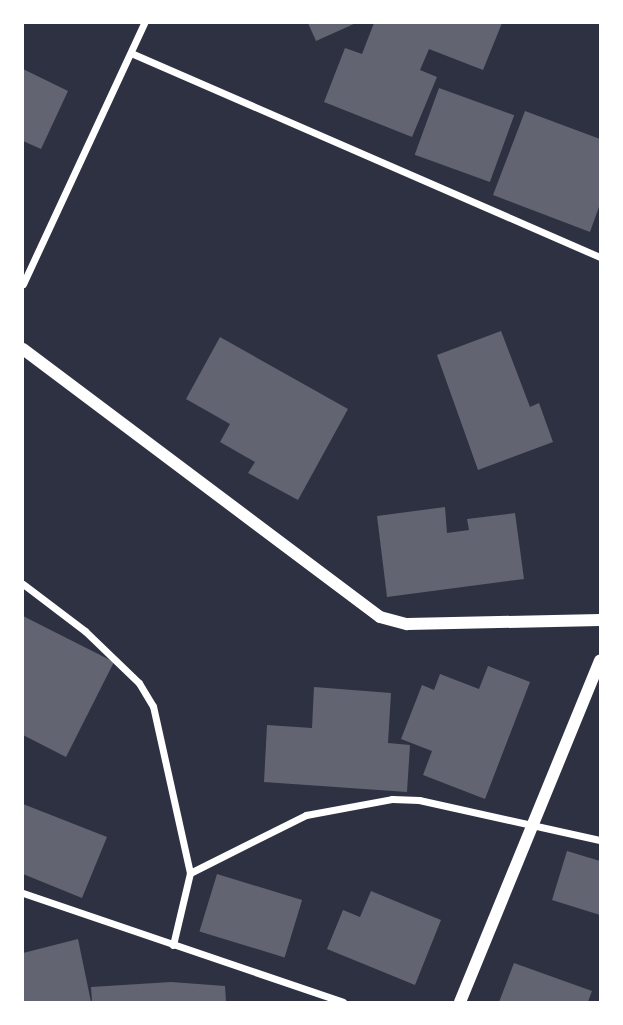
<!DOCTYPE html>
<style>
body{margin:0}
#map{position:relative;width:623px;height:1025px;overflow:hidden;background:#2d3142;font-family:"DejaVu Sans",sans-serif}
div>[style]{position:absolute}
.building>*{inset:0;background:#626471;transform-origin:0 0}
.minor>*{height:7px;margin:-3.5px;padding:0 3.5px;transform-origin:3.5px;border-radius:3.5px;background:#fff}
.tertiary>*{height:12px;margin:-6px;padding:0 6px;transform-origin:6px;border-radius:6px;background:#fff}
span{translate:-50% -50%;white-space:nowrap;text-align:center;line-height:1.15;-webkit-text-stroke:7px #fff;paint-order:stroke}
.frame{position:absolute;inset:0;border:24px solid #fff;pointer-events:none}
</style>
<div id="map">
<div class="building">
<div style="clip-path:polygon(308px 23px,356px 23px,316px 41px)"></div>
<div style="clip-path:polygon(374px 23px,402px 24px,502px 23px,483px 70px,429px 49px,420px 70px,437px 77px,412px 137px,324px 102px,345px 48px,362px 54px)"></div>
<div style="clip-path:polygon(23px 69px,68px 91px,41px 149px,23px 141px)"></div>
<div style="left:439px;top:88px;width:80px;height:71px;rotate:20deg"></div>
<div style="clip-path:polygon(525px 111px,600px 139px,600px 204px,590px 232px,493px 195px)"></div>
<div style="clip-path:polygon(501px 331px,530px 407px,539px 403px,553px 442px,478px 470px,437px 355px)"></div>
<div style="clip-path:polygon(220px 337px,348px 409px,298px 500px,248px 473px,255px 462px,220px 442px,230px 424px,186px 399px)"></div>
<div style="clip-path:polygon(445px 507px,447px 533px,469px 530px,467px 519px,515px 513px,524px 579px,387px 597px,377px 516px)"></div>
<div style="clip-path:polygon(23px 616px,114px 662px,66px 757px,23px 735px)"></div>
<div style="clip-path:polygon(488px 666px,530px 682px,485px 799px,423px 775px,432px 751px,401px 739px,422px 685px,434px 690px,440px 674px,479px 689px)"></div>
<div style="clip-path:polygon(314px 687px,391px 693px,388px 743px,410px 745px,407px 792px,264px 782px,267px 725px,312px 728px)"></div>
<div style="clip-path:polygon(23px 804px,107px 837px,82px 898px,23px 874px)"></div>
<div style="clip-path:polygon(567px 851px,600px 861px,600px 915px,552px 900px)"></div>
<div style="left:217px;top:874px;width:89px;height:60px;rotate:17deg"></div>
<div style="clip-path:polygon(371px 891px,441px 920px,415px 985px,327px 949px,343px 910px,360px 917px)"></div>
<div style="clip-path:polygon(78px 939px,91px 1002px,23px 1002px,23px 953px)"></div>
<div style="clip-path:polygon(514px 963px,592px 991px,588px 1002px,499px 1002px)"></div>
<div style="clip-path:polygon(171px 982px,225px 986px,226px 1002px,92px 1002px,91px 987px)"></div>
</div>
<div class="minor">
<div style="left:131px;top:53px;width:511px;rotate:23.51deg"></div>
<div style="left:23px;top:284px;width:288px;rotate:-65.1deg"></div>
<div style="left:23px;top:584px;width:78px;rotate:37.2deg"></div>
<div style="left:85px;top:631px;width:75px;rotate:43.9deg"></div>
<div style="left:139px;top:683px;width:27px;rotate:59deg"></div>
<div style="left:153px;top:706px;width:171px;rotate:77.5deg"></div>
<div style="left:190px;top:873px;width:74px;rotate:103.3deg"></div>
<div style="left:190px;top:873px;width:130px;rotate:-26.6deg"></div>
<div style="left:306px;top:815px;width:87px;rotate:-10.5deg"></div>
<div style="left:392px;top:799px;width:27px;rotate:2deg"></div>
<div style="left:419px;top:800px;width:185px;rotate:12.5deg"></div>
<div style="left:23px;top:893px;width:338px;rotate:18.8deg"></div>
</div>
<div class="tertiary">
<div style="left:23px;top:349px;width:446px;rotate:36.9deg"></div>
<div style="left:380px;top:617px;width:28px;rotate:15deg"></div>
<div style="left:407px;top:624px;width:193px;rotate:-1.2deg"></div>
<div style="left:460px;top:1002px;width:369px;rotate:-67.7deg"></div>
</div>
<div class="frame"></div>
</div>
